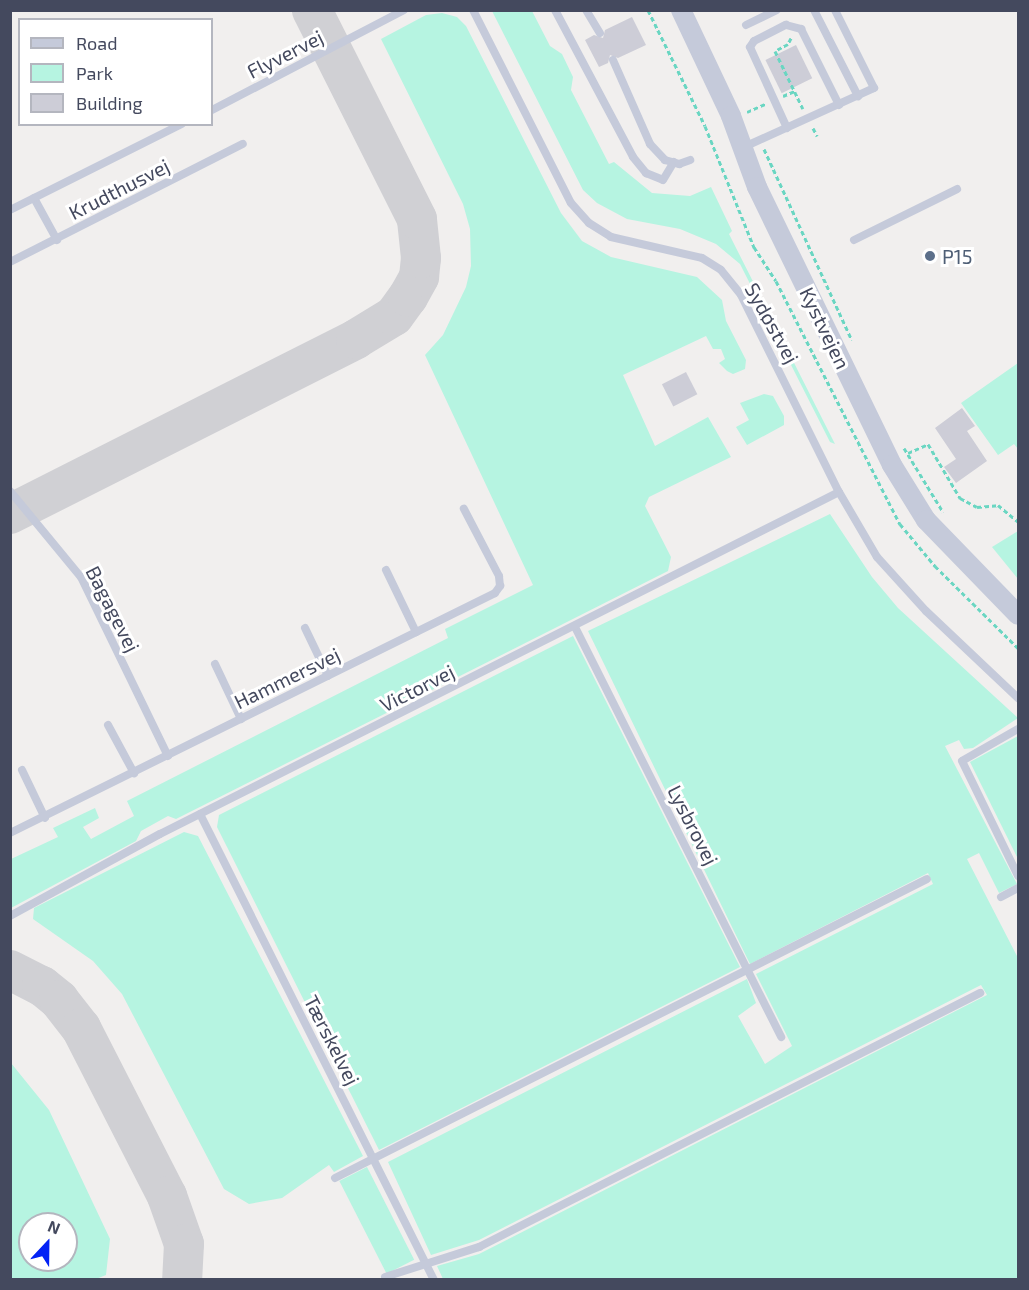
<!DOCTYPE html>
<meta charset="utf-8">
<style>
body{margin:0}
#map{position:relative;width:1029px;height:1290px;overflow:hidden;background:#f1efee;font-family:"Exo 2",sans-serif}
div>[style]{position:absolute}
.green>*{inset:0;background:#b6f4e1;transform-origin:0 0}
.taxiway>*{height:40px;margin:-20px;padding:0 20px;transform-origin:20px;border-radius:20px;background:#d0d0d4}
.building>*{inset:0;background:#cdcdd7;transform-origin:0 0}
.path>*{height:3px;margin-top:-1.5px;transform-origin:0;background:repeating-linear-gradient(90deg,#6ad6c2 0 4.5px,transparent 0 7.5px)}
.service>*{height:8px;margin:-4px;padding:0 4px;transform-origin:4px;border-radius:4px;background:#c5cada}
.tertiary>*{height:20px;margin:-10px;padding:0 10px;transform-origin:10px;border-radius:10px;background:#c5cada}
.dots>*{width:16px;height:16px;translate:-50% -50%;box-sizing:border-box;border:3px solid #fff;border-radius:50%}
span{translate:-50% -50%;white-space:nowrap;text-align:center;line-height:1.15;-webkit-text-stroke:6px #fff;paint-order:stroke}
.street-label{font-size:20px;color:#44495e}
.service-label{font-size:20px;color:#4e5e75}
.left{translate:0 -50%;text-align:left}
.frame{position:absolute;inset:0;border:12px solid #44495e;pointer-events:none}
.legend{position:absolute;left:18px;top:18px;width:195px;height:108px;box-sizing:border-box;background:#fff;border:2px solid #b4b6bf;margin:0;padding:8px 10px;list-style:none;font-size:18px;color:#44495e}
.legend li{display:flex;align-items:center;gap:12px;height:30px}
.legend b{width:30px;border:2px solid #b4b6bf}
.north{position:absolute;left:18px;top:1212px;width:60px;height:60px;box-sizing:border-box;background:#fff;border:2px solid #b4b6bf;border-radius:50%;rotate:22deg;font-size:16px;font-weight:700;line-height:24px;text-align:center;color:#44495e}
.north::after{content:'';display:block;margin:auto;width:21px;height:27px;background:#0322f5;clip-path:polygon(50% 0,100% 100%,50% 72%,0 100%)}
</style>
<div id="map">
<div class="green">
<div style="clip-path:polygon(492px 11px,532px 11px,550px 46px,562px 54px,573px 77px,571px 90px,609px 164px,614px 162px,652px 193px,690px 196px,711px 187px,732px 231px,729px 234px,835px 444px,830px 442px,740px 264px,716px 244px,680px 229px,627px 219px,597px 203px,583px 190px)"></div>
<div style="clip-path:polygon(442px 13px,457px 17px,466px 26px,561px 213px,582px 241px,611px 257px,697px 277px,722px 300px,726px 321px,746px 360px,745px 369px,733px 374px,727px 371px,719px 363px,725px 359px,721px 349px,713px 349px,706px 336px,623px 375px,655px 446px,708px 417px,731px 457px,649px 497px,645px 506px,671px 557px,668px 571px,176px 819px,168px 816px,141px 831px,136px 841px,11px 908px,11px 859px,58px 837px,53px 828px,95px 808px,99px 818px,83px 827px,91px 839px,134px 816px,127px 801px,448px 638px,445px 629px,533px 585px,425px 355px,443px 335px,466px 287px,471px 266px,470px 229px,463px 204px,381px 39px,426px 15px)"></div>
<div style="clip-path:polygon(1018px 363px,1018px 449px,1014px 444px,998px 455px,961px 403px)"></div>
<div style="clip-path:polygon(764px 394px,773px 396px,784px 416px,784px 425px,747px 445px,736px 427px,749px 420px,740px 403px)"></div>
<div style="clip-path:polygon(830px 514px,872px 577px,898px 608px,1018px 718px,973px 748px,964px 749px,959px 740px,945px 746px,1017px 884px,999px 893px,979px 853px,967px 859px,1018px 958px,1018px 1279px,443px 1279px,437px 1266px,479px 1254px,987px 995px,981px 985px,479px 1240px,431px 1255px,388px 1162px,747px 979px,756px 1003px,738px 1016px,765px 1064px,792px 1046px,756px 974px,933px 884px,928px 873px,750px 964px,588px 631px)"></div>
<div style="clip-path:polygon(1018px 531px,1018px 579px,992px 547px)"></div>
<div style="clip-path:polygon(573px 636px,740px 967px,379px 1150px,217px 827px,219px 815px)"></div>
<div style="clip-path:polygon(1018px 736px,1018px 859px,970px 762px)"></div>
<div style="clip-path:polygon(184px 832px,198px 836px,363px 1156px,334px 1172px,329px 1165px,282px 1198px,249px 1204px,224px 1189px,122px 994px,93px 961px,33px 919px,34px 908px)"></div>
<div style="clip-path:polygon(evenodd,11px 1063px,49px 1110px,110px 1239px,106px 1275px,96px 1279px,11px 1279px,11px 1063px,30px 1224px,66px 1224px,66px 1260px,30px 1260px,30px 1224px)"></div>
<div style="left:367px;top:1167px;width:104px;height:31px;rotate:63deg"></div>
</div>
<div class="taxiway">
<div style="left:10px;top:514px;width:388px;rotate:-26.8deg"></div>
<div style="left:356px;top:339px;width:44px;rotate:-31.2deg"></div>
<div style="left:394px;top:316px;width:24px;rotate:-54deg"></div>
<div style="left:408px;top:297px;width:23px;rotate:-61deg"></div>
<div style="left:419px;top:277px;width:19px;rotate:-84deg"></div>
<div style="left:421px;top:258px;width:39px;rotate:-96deg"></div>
<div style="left:417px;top:219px;width:234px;rotate:-116.7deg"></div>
<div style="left:10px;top:970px;width:36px;rotate:27deg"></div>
<div style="left:42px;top:986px;width:22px;rotate:39deg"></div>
<div style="left:59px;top:1000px;width:36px;rotate:52deg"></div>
<div style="left:81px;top:1028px;width:189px;rotate:62.9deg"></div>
<div style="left:167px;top:1196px;width:51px;rotate:70.5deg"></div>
<div style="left:184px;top:1244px;width:36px;rotate:93deg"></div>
</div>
<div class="building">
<div style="clip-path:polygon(632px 17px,646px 45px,618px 58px,610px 55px,608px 63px,599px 67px,585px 40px,594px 35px,603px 38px,605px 30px)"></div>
<div style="left:796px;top:45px;width:37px;height:34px;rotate:64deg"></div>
<div style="left:686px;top:372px;width:25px;height:27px;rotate:63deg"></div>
<div style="clip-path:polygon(962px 408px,975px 426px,967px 431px,987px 461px,956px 483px,944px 467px,956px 459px,935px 428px)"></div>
</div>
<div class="path">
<div style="left:648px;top:10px;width:129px;rotate:63.8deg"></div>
<div style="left:705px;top:126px;width:131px;rotate:68deg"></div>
<div style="left:754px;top:247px;width:40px;rotate:57.1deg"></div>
<div style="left:776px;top:281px;width:273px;rotate:63deg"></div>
<div style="left:900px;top:524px;width:55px;rotate:50.2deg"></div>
<div style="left:935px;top:566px;width:117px;rotate:44.7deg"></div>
<div style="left:791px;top:38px;width:7px;rotate:117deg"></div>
<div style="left:788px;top:44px;width:15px;rotate:152deg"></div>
<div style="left:775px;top:51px;width:64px;rotate:64.2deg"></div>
<div style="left:783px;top:96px;width:13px;rotate:-23deg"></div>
<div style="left:747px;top:112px;width:20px;rotate:-24deg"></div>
<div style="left:813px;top:128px;width:9px;rotate:63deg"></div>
<div style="left:764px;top:149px;width:210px;rotate:65.3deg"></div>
<div style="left:904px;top:448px;width:75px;rotate:58.6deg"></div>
<div style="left:908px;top:453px;width:22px;rotate:-24deg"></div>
<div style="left:928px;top:444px;width:63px;rotate:59.3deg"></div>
<div style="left:960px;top:498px;width:19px;rotate:28deg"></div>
<div style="left:977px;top:507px;width:21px;rotate:-5deg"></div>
<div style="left:998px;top:505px;width:26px;rotate:40deg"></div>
</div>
<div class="service">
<div style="left:473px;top:10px;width:216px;rotate:63.1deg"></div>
<div style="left:571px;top:203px;width:27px;rotate:48deg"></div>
<div style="left:589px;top:223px;width:26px;rotate:32deg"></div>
<div style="left:611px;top:237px;width:93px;rotate:13deg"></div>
<div style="left:702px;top:258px;width:22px;rotate:32deg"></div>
<div style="left:721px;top:270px;width:32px;rotate:51deg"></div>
<div style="left:741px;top:295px;width:220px;rotate:63.6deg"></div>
<div style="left:839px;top:492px;width:75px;rotate:59.7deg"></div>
<div style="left:877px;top:557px;width:73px;rotate:47.8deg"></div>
<div style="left:926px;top:611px;width:127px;rotate:43.4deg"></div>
<div style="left:555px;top:10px;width:166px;rotate:62deg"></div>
<div style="left:633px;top:157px;width:21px;rotate:51deg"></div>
<div style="left:646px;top:173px;width:18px;rotate:22deg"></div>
<div style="left:663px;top:180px;width:21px;rotate:-59deg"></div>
<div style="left:586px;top:10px;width:27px;rotate:59deg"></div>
<div style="left:814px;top:10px;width:97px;rotate:62.9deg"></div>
<div style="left:746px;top:25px;width:34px;rotate:-26deg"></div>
<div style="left:613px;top:60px;width:92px;rotate:66.2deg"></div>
<div style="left:650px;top:144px;width:22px;rotate:47deg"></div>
<div style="left:665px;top:160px;width:15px;rotate:16deg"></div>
<div style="left:679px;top:164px;width:12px;rotate:-20deg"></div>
<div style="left:212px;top:110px;width:216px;rotate:-27.5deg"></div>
<div style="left:787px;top:128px;width:89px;rotate:-114.6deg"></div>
<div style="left:750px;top:47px;width:7px;rotate:-56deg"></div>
<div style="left:754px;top:41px;width:36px;rotate:-27deg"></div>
<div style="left:786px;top:25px;width:16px;rotate:15deg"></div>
<div style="left:801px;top:29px;width:85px;rotate:63.4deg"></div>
<div style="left:744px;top:147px;width:143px;rotate:-24.4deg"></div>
<div style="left:874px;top:88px;width:87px;rotate:-116.6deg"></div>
<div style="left:34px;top:198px;width:48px;rotate:61.3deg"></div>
<div style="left:10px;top:210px;width:192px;rotate:-26.6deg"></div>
<div style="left:854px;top:240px;width:115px;rotate:-26.3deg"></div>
<div style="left:10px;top:262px;width:261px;rotate:-26.9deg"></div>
<div style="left:10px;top:491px;width:112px;rotate:50.5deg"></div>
<div style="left:81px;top:577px;width:199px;rotate:64.1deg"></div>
<div style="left:386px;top:570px;width:69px;rotate:64.2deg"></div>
<div style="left:575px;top:627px;width:459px;rotate:63.3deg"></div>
<div style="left:305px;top:628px;width:53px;rotate:64.4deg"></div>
<div style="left:215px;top:664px;width:61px;rotate:64.7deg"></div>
<div style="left:108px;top:725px;width:55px;rotate:61.6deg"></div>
<div style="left:1018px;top:729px;width:64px;rotate:150.3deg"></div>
<div style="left:962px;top:761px;width:128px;rotate:64deg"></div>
<div style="left:22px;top:770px;width:53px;rotate:64.4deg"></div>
<div style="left:200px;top:814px;width:521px;rotate:63.34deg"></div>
<div style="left:10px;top:833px;width:541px;rotate:-26.33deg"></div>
<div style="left:495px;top:593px;width:9px;rotate:-54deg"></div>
<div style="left:500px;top:586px;width:10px;rotate:-96deg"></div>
<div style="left:499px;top:576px;width:76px;rotate:-117.6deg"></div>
<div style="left:1001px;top:897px;width:19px;rotate:-28deg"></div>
<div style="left:10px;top:916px;width:171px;rotate:-28.7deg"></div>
<div style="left:160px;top:834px;width:760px;rotate:-26.73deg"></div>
<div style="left:335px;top:1178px;width:663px;rotate:-26.8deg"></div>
<div style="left:385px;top:1277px;width:99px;rotate:-17.7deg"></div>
<div style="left:479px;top:1247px;width:562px;rotate:-26.88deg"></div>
</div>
<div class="tertiary">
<div style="left:681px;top:10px;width:117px;rotate:64.7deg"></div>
<div style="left:731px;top:116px;width:76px;rotate:69.9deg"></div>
<div style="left:757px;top:187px;width:309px;rotate:64.1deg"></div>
<div style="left:892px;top:465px;width:65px;rotate:58.3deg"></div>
<div style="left:926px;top:520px;width:132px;rotate:45.9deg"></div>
</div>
<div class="dots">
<div style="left:930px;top:256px;background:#5c6f8a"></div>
</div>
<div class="street-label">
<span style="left:285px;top:54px;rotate:-27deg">Flyvervej</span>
<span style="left:119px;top:189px;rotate:-27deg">Krudthusvej</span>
<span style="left:772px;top:323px;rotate:61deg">Sydøstvej</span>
<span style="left:825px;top:328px;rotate:64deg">Kystvejen</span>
<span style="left:113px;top:609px;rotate:63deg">Bagagevej</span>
<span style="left:287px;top:678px;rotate:-26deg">Hammersvej</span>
<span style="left:417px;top:688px;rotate:-27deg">Victorvej</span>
<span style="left:693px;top:825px;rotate:63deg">Lysbrovej</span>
<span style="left:332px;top:1040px;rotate:63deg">Tærskelvej</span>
</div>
<div class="service-label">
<span class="left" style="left:942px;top:256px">P15</span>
</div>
<div class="frame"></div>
<ul class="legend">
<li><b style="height:8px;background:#c5cada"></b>Road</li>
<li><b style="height:16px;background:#b6f4e1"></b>Park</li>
<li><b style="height:16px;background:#cdcdd7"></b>Building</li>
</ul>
<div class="north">N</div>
</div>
